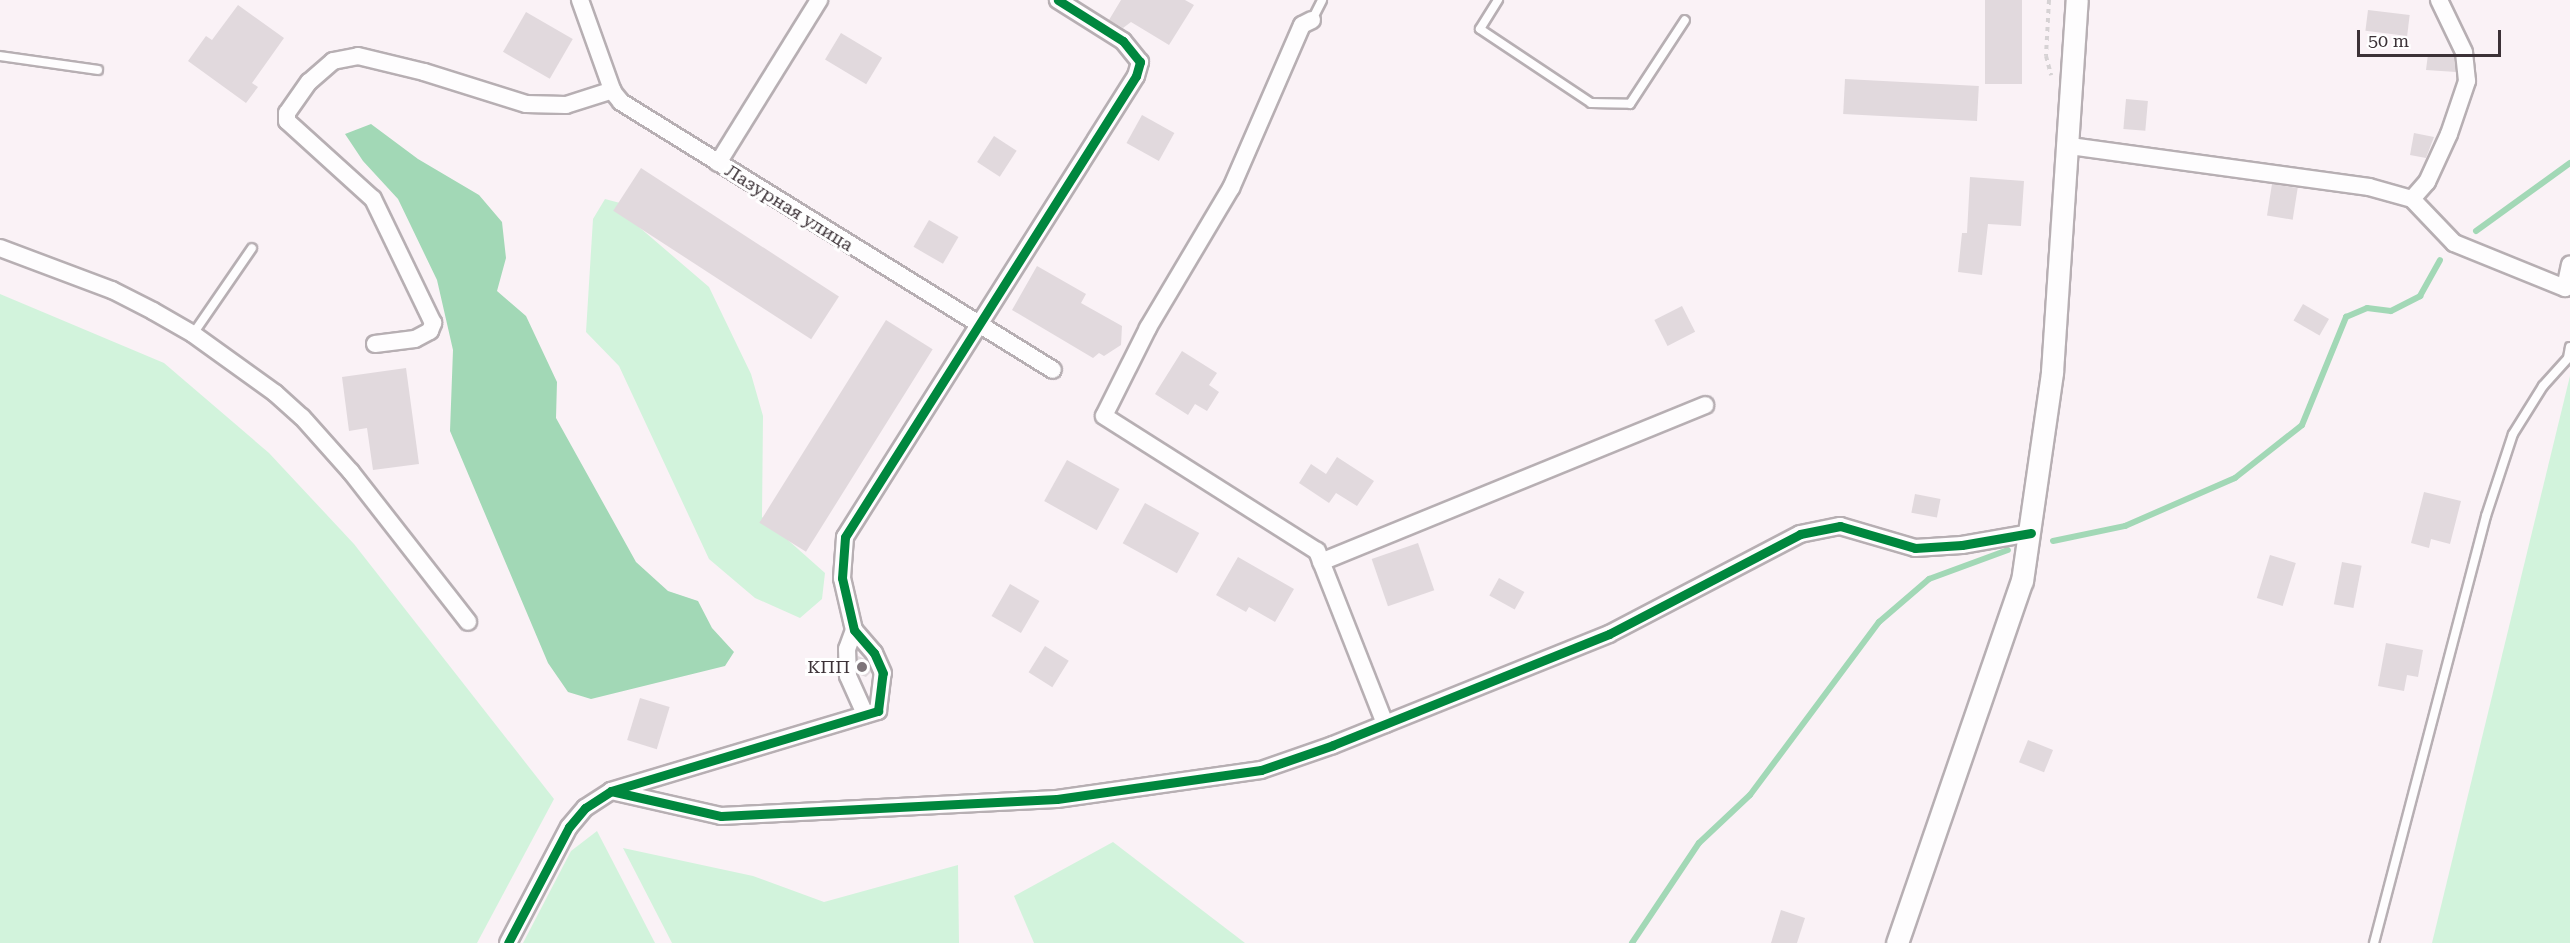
<!DOCTYPE html>
<meta charset="utf-8">
<style>
body{margin:0}
#map{position:relative;width:2570px;height:943px;overflow:hidden;background:#faf2f6;font-family:"Roboto Serif",serif}
div>[style]{position:absolute}
.green>*{inset:0;background:#d2f3dc}
.water>*{inset:0;background:#a2d8b6}
.stream>*{height:6px;margin:-3px;padding:0 3px;transform-origin:3px;border-radius:3px;background:#a2d8b6}
.building>*{inset:0;background:#e1d9dd;transform-origin:0 0}
.path>*{height:4px;margin-top:-2px;transform-origin:0;background:repeating-linear-gradient(90deg,#d6d2d4 0 4.5px,transparent 0 9px)}
.roads{filter:drop-shadow(2px 0 #b7afb3) drop-shadow(-2px 0 #b7afb3) drop-shadow(0 2px #b7afb3) drop-shadow(0 -2px #b7afb3)}
.service>*{height:8px;margin:-4px;padding:0 4px;transform-origin:4px;border-radius:4px;background:#fefdfe}
.minor>*{height:16px;margin:-8px;padding:0 8px;transform-origin:8px;border-radius:8px;background:#fefdfe}
.tertiary>*{height:21px;margin:-10.5px;padding:0 10.5px;transform-origin:10.5px;border-radius:10.5px;background:#fefdfe}
.cycleway>*{height:9px;margin:-4.5px;padding:0 4.5px;transform-origin:4.5px;border-radius:4.5px;background:#00873e}
.dots>*{width:16px;height:16px;translate:-50% -50%;box-sizing:border-box;border:3px solid #fff;border-radius:50%}
span{translate:-50% -50%;white-space:nowrap;text-align:center;line-height:1.15;-webkit-text-stroke:6px #fff;paint-order:stroke}
.street-label{font-size:18px;color:#3c3237}
.poi-label{font-size:18px;color:#3c3237}
.right{translate:-100% -50%;text-align:right}
.scale{position:absolute;left:2357px;top:30px;width:144px;height:27px;box-sizing:border-box;border:3px solid #3c3237;border-top:0;padding-left:8px;font-size:18px;line-height:21px;white-space:nowrap;color:#3c3237;-webkit-text-stroke:4px #fff;paint-order:stroke}
</style>
<div id="map">
<div class="green">
<div style="clip-path:polygon(605px 199px,620px 203px,625px 215px,709px 287px,751px 374px,763px 416px,762px 517px,825px 573px,822px 599px,800px 618px,755px 598px,709px 559px,619px 366px,586px 332px,593px 219px)"></div>
<div style="clip-path:polygon(0 294px,164px 363px,269px 453px,354px 544px,554px 799px,477px 943px,0 943px)"></div>
<div style="clip-path:polygon(2570px 376px,2570px 943px,2432px 943px)"></div>
<div style="clip-path:polygon(597px 831px,655px 943px,523px 943px,571px 851px)"></div>
<div style="clip-path:polygon(1113px 842px,1245px 943px,1034px 943px,1014px 896px)"></div>
<div style="clip-path:polygon(623px 848px,753px 876px,824px 902px,958px 865px,959px 943px,672px 943px)"></div>
</div>
<div class="water">
<div style="clip-path:polygon(371px 124px,418px 159px,479px 195px,502px 222px,506px 258px,497px 291px,526px 316px,557px 382px,556px 418px,636px 562px,668px 591px,698px 601px,712px 628px,734px 652px,725px 666px,591px 699px,568px 692px,548px 663px,450px 431px,453px 350px,437px 280px,398px 199px,363px 161px,345px 134px)"></div>
</div>
<div class="stream">
<div style="left:2476px;top:231px;width:116px;rotate:-35.9deg"></div>
<div style="left:2053px;top:541px;width:74px;rotate:-11.8deg"></div>
<div style="left:2125px;top:526px;width:120px;rotate:-23.6deg"></div>
<div style="left:2235px;top:478px;width:85px;rotate:-38.3deg"></div>
<div style="left:2302px;top:425px;width:117px;rotate:-67.8deg"></div>
<div style="left:2346px;top:317px;width:23px;rotate:-23deg"></div>
<div style="left:2367px;top:308px;width:24px;rotate:7deg"></div>
<div style="left:2391px;top:311px;width:33px;rotate:-27deg"></div>
<div style="left:2420px;top:296px;width:41px;rotate:-60.9deg"></div>
<div style="left:1632px;top:943px;width:120px;rotate:-56.2deg"></div>
<div style="left:1699px;top:843px;width:70px;rotate:-43.3deg"></div>
<div style="left:1750px;top:795px;width:216px;rotate:-53.3deg"></div>
<div style="left:1879px;top:622px;width:66px;rotate:-40.7deg"></div>
<div style="left:1929px;top:579px;width:84px;rotate:-20.2deg"></div>
</div>
<div class="building">
<div style="clip-path:polygon(1121px 0,1185px 0,1194px 5px,1169px 45px,1131px 22px,1123px 28px,1109px 20px)"></div>
<div style="left:1985px;top:0;width:37px;height:84px"></div>
<div style="clip-path:polygon(238px 5px,284px 38px,252px 83px,258px 87px,246px 103px,188px 61px,206px 36px,212px 40px)"></div>
<div style="left:2368px;top:10px;width:42px;height:21px;rotate:7deg"></div>
<div style="left:526px;top:12px;width:54px;height:46px;rotate:30deg"></div>
<div style="left:841px;top:33px;width:48px;height:31px;rotate:31deg"></div>
<div style="clip-path:polygon(2428px 54px,2454px 56px,2456px 72px,2426px 70px)"></div>
<div style="left:1845px;top:79px;width:134px;height:35px;rotate:3deg"></div>
<div style="left:2126px;top:99px;width:22px;height:30px;rotate:5deg"></div>
<div style="left:1142px;top:115px;width:37px;height:32px;rotate:29deg"></div>
<div style="clip-path:polygon(2414px 133px,2434px 137px,2426px 158px,2410px 155px)"></div>
<div style="left:994px;top:136px;width:27px;height:31px;rotate:33deg"></div>
<div style="left:641px;top:168px;width:236px;height:51px;rotate:33deg"></div>
<div style="clip-path:polygon(1970px 177px,2024px 181px,2021px 226px,1988px 224px,1982px 275px,1958px 272px,1962px 233px,1967px 233px)"></div>
<div style="left:2272px;top:184px;width:26px;height:32px;rotate:9deg"></div>
<div style="left:929px;top:220px;width:34px;height:31px;rotate:30deg"></div>
<div style="clip-path:polygon(1037px 266px,1086px 294px,1081px 303px,1122px 326px,1121px 345px,1104px 356px,1099px 353px,1093px 358px,1012px 310px)"></div>
<div style="left:2303px;top:304px;width:30px;height:19px;rotate:30deg"></div>
<div style="left:1682px;top:306px;width:29px;height:31px;rotate:63deg"></div>
<div style="left:886px;top:320px;width:55px;height:239px;rotate:32deg"></div>
<div style="clip-path:polygon(1182px 351px,1217px 373px,1209px 385px,1219px 392px,1207px 411px,1195px 404px,1188px 415px,1155px 394px)"></div>
<div style="clip-path:polygon(406px 368px,419px 464px,373px 470px,367px 428px,349px 431px,342px 377px)"></div>
<div style="clip-path:polygon(1337px 457px,1374px 481px,1357px 506px,1336px 493px,1329px 503px,1299px 483px,1311px 464px,1326px 474px)"></div>
<div style="left:1067px;top:460px;width:60px;height:47px;rotate:29deg"></div>
<div style="clip-path:polygon(2424px 492px,2461px 501px,2450px 544px,2431px 539px,2429px 548px,2411px 543px)"></div>
<div style="left:1915px;top:494px;width:26px;height:19px;rotate:11deg"></div>
<div style="left:1145px;top:503px;width:62px;height:46px;rotate:29deg"></div>
<div style="left:1418px;top:543px;width:50px;height:49px;rotate:71deg"></div>
<div style="left:2270px;top:555px;width:27px;height:45px;rotate:17deg"></div>
<div style="clip-path:polygon(1238px 557px,1294px 589px,1275px 622px,1249px 607px,1246px 612px,1216px 595px)"></div>
<div style="left:2342px;top:562px;width:20px;height:43px;rotate:11deg"></div>
<div style="left:1499px;top:578px;width:29px;height:20px;rotate:29deg"></div>
<div style="left:1010px;top:584px;width:34px;height:37px;rotate:30deg"></div>
<div style="clip-path:polygon(2386px 643px,2423px 650px,2418px 677px,2407px 675px,2404px 691px,2378px 686px)"></div>
<div style="left:1045px;top:646px;width:28px;height:31px;rotate:32deg"></div>
<div style="clip-path:polygon(858px 656px,865px 659px,871px 672px,866px 677px,858px 674px)"></div>
<div style="left:640px;top:698px;width:31px;height:44px;rotate:17deg"></div>
<div style="left:2028px;top:740px;width:27px;height:24px;rotate:22deg"></div>
<div style="clip-path:polygon(1781px 910px,1805px 918px,1797px 943px,1771px 943px)"></div>
</div>
<div class="path">
<div style="left:2049px;top:0;width:56px;rotate:93.1deg"></div>
<div style="left:2046px;top:56px;width:20px;rotate:75deg"></div>
</div>
<div class="roads">
<div class="service">
<div style="left:1498px;top:0;width:34px;rotate:122deg"></div>
<div style="left:1480px;top:29px;width:133px;rotate:33.7deg"></div>
<div style="left:1591px;top:103px;width:39px;rotate:1deg"></div>
<div style="left:1630px;top:104px;width:100px;rotate:-56.8deg"></div>
<div style="left:1312px;top:20px;width:22px;rotate:-63deg"></div>
<div style="left:0;top:56px;width:99px;rotate:8.1deg"></div>
<div style="left:193px;top:334px;width:104px;rotate:-55.5deg"></div>
<div style="left:2374px;top:943px;width:441px;rotate:-75.3deg"></div>
<div style="left:2486px;top:516px;width:86px;rotate:-71.8deg"></div>
<div style="left:2513px;top:434px;width:57px;rotate:-58deg"></div>
<div style="left:2543px;top:386px;width:38px;rotate:-48deg"></div>
<div style="left:2568px;top:358px;width:11px;rotate:-80deg"></div>
</div>
<div class="minor">
<div style="left:580px;top:0;width:98px;rotate:70.3deg"></div>
<div style="left:613px;top:92px;width:13px;rotate:51deg"></div>
<div style="left:621px;top:102px;width:508px;rotate:31.81deg"></div>
<div style="left:1312px;top:20px;width:11px;rotate:153deg"></div>
<div style="left:1302px;top:25px;width:178px;rotate:113.5deg"></div>
<div style="left:1231px;top:188px;width:163px;rotate:120.7deg"></div>
<div style="left:1148px;top:328px;width:98px;rotate:116.6deg"></div>
<div style="left:1104px;top:416px;width:252px;rotate:32.4deg"></div>
<div style="left:1317px;top:551px;width:186px;rotate:68.5deg"></div>
<div style="left:2070px;top:146px;width:302px;rotate:7.8deg"></div>
<div style="left:2369px;top:187px;width:45px;rotate:15.6deg"></div>
<div style="left:2412px;top:199px;width:61px;rotate:46.3deg"></div>
<div style="left:2454px;top:243px;width:120px;rotate:22.1deg"></div>
<div style="left:2565px;top:288px;width:24px;rotate:-78deg"></div>
<div style="left:718px;top:163px;width:192px;rotate:-58.2deg"></div>
<div style="left:2412px;top:199px;width:23px;rotate:-49deg"></div>
<div style="left:2427px;top:182px;width:53px;rotate:-65.4deg"></div>
<div style="left:2449px;top:134px;width:56px;rotate:-71.2deg"></div>
<div style="left:2467px;top:81px;width:29px;rotate:-96deg"></div>
<div style="left:2464px;top:52px;width:58px;rotate:-115.7deg"></div>
<div style="left:0;top:248px;width:120px;rotate:20.6deg"></div>
<div style="left:112px;top:290px;width:46px;rotate:27.1deg"></div>
<div style="left:153px;top:311px;width:46px;rotate:29.9deg"></div>
<div style="left:193px;top:334px;width:101px;rotate:35.7deg"></div>
<div style="left:275px;top:393px;width:36px;rotate:42deg"></div>
<div style="left:302px;top:417px;width:74px;rotate:48.3deg"></div>
<div style="left:351px;top:472px;width:190px;rotate:52deg"></div>
<div style="left:375px;top:344px;width:40px;rotate:-7.1deg"></div>
<div style="left:415px;top:339px;width:17px;rotate:-28deg"></div>
<div style="left:430px;top:331px;width:9px;rotate:-69deg"></div>
<div style="left:433px;top:323px;width:138px;rotate:-115.8deg"></div>
<div style="left:373px;top:199px;width:116px;rotate:-137.8deg"></div>
<div style="left:287px;top:121px;width:8px;rotate:-90deg"></div>
<div style="left:287px;top:113px;width:38px;rotate:-55deg"></div>
<div style="left:309px;top:82px;width:32px;rotate:-41deg"></div>
<div style="left:333px;top:61px;width:25px;rotate:-11deg"></div>
<div style="left:358px;top:56px;width:68px;rotate:13.6deg"></div>
<div style="left:424px;top:72px;width:107px;rotate:17.4deg"></div>
<div style="left:526px;top:104px;width:40px;rotate:1.4deg"></div>
<div style="left:566px;top:105px;width:49px;rotate:-17.7deg"></div>
<div style="left:1321px;top:562px;width:415px;rotate:-22.2deg"></div>
<div style="left:854px;top:630px;width:20px;rotate:110deg"></div>
<div style="left:847px;top:649px;width:27px;rotate:88deg"></div>
<div style="left:848px;top:676px;width:42px;rotate:65.9deg"></div>
<div style="left:611px;top:791px;width:113px;rotate:12.8deg"></div>
<div style="left:721px;top:816px;width:336px;rotate:-2.9deg"></div>
<div style="left:1057px;top:799px;width:206px;rotate:-8.1deg"></div>
<div style="left:1261px;top:770px;width:76px;rotate:-19.1deg"></div>
<div style="left:1333px;top:745px;width:297px;rotate:-21.9deg"></div>
<div style="left:1609px;top:634px;width:216px;rotate:-27.6deg"></div>
<div style="left:1800px;top:534px;width:41px;rotate:-11.3deg"></div>
<div style="left:1840px;top:526px;width:78px;rotate:16.3deg"></div>
<div style="left:1915px;top:548px;width:47px;rotate:-3.7deg"></div>
<div style="left:1962px;top:545px;width:70px;rotate:-9.9deg"></div>
<div style="left:508px;top:943px;width:131px;rotate:-62.3deg"></div>
<div style="left:569px;top:827px;width:25px;rotate:-50deg"></div>
<div style="left:585px;top:808px;width:31px;rotate:-33deg"></div>
<div style="left:611px;top:791px;width:279px;rotate:-16.7deg"></div>
<div style="left:878px;top:711px;width:38px;rotate:-83deg"></div>
<div style="left:883px;top:673px;width:22px;rotate:-114deg"></div>
<div style="left:874px;top:653px;width:30px;rotate:-131deg"></div>
<div style="left:854px;top:630px;width:53px;rotate:-103deg"></div>
<div style="left:842px;top:578px;width:41px;rotate:-85.8deg"></div>
<div style="left:845px;top:537px;width:545px;rotate:-57.74deg"></div>
<div style="left:1136px;top:76px;width:15px;rotate:-74deg"></div>
<div style="left:1140px;top:62px;width:27px;rotate:-129deg"></div>
<div style="left:1123px;top:41px;width:77px;rotate:-147.8deg"></div>
</div>
<div class="tertiary">
<div style="left:1897px;top:943px;width:383px;rotate:-71deg"></div>
<div style="left:2022px;top:581px;width:211px;rotate:-81.8deg"></div>
<div style="left:2052px;top:372px;width:373px;rotate:-86.2deg"></div>
</div>
</div>
<div class="cycleway">
<div style="left:611px;top:791px;width:113px;rotate:12.8deg"></div>
<div style="left:721px;top:816px;width:336px;rotate:-2.9deg"></div>
<div style="left:1057px;top:799px;width:206px;rotate:-8.1deg"></div>
<div style="left:1261px;top:770px;width:76px;rotate:-19.1deg"></div>
<div style="left:1333px;top:745px;width:297px;rotate:-21.9deg"></div>
<div style="left:1609px;top:634px;width:216px;rotate:-27.6deg"></div>
<div style="left:1800px;top:534px;width:41px;rotate:-11.3deg"></div>
<div style="left:1840px;top:526px;width:78px;rotate:16.3deg"></div>
<div style="left:1915px;top:548px;width:47px;rotate:-3.7deg"></div>
<div style="left:1962px;top:545px;width:70px;rotate:-9.9deg"></div>
<div style="left:508px;top:943px;width:131px;rotate:-62.3deg"></div>
<div style="left:569px;top:827px;width:25px;rotate:-50deg"></div>
<div style="left:585px;top:808px;width:31px;rotate:-33deg"></div>
<div style="left:611px;top:791px;width:279px;rotate:-16.7deg"></div>
<div style="left:878px;top:711px;width:38px;rotate:-83deg"></div>
<div style="left:883px;top:673px;width:22px;rotate:-114deg"></div>
<div style="left:874px;top:653px;width:30px;rotate:-131deg"></div>
<div style="left:854px;top:630px;width:53px;rotate:-103deg"></div>
<div style="left:842px;top:578px;width:41px;rotate:-85.8deg"></div>
<div style="left:845px;top:537px;width:545px;rotate:-57.74deg"></div>
<div style="left:1136px;top:76px;width:15px;rotate:-74deg"></div>
<div style="left:1140px;top:62px;width:27px;rotate:-129deg"></div>
<div style="left:1123px;top:41px;width:77px;rotate:-147.8deg"></div>
</div>
<div class="dots">
<div style="left:862px;top:667px;background:#7e757a"></div>
</div>
<div class="street-label">
<span style="left:789px;top:208px;rotate:32deg">Лазурная улица</span>
</div>
<div class="poi-label">
<span class="right" style="left:850px;top:667px">КПП</span>
</div>
<div class="scale">50 m</div>
</div>
